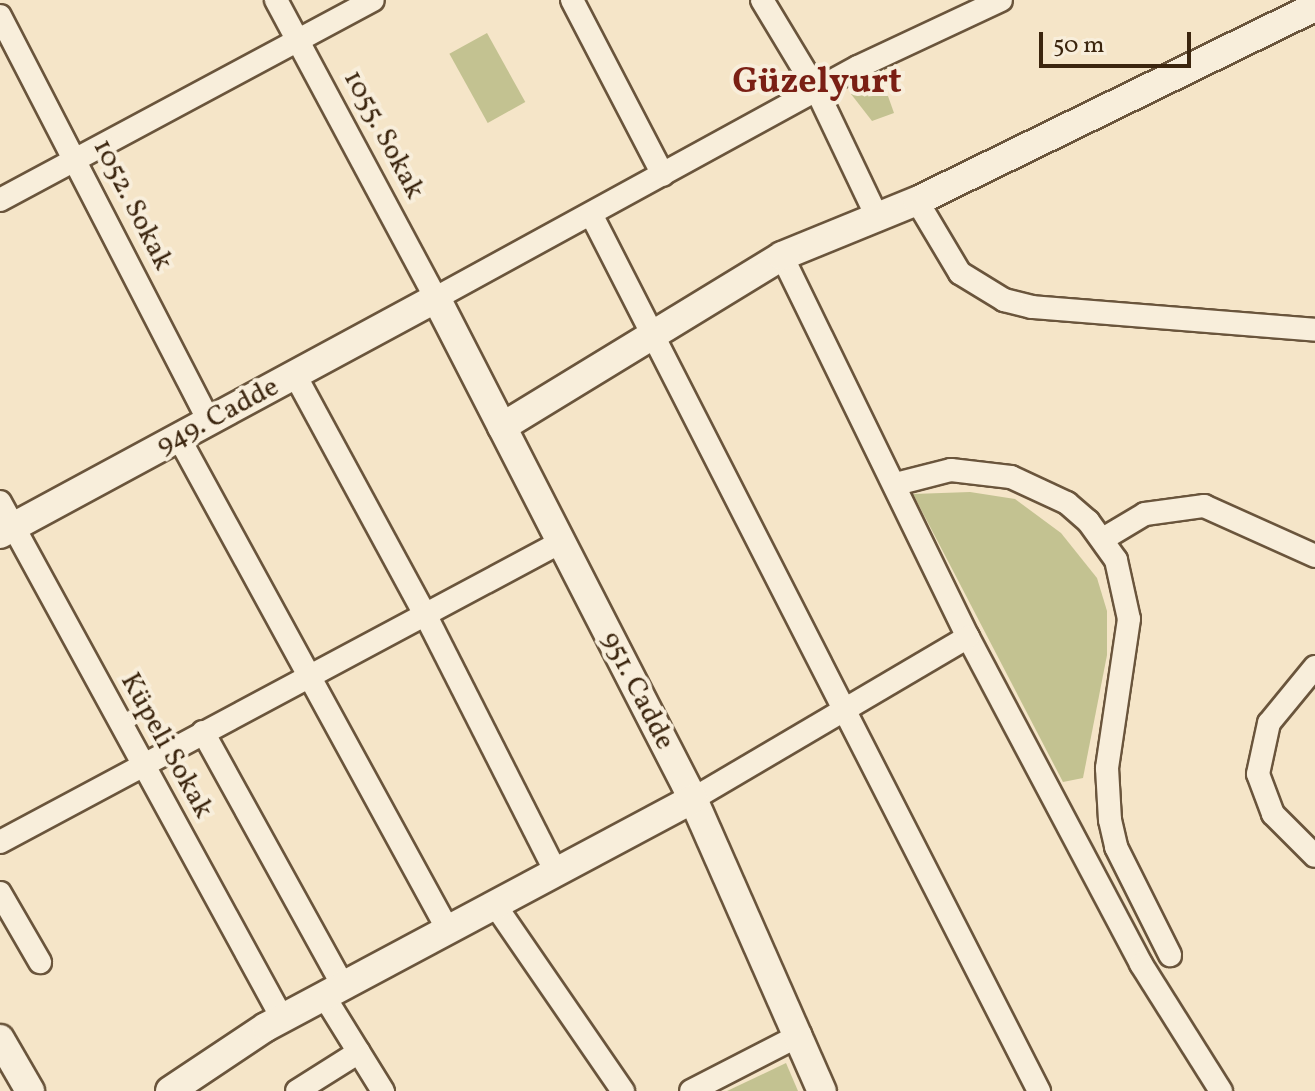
<!DOCTYPE html>
<meta charset="utf-8">
<style>
body{margin:0}
#map{position:relative;width:1315px;height:1091px;overflow:hidden;background:#f5e5c8;font-family:Vollkorn,serif}
div>[style]{position:absolute}
.green>*{inset:0;background:#c3c291;transform-origin:0 0}
.roads{filter:drop-shadow(2px 0 #6a553c) drop-shadow(-2px 0 #6a553c) drop-shadow(0 2px #6a553c) drop-shadow(0 -2px #6a553c)}
.minor>*{height:22px;margin:-11px;padding:0 11px;transform-origin:11px;border-radius:11px;background:#f8eedb}
.tertiary>*{height:28px;margin:-14px;padding:0 14px;transform-origin:14px;border-radius:14px;background:#f8eedb}
span{translate:-50% -50%;white-space:nowrap;text-align:center;line-height:1.15;-webkit-text-stroke:8px #f8eedb;paint-order:stroke}
.street-label{font-size:28px;color:#3b250e}
.district-label{font-size:36px;color:#7a1f14;font-weight:700}
.scale{position:absolute;left:1039px;top:32px;width:152px;height:36px;box-sizing:border-box;border:4px solid #3b250e;border-top:0;padding-left:10px;font-size:24px;line-height:28px;white-space:nowrap;color:#3b250e;-webkit-text-stroke:6px #f8eedb;paint-order:stroke}
</style>
<div id="map">
<div class="green">
<div style="left:487px;top:33px;width:79px;height:43px;rotate:61deg"></div>
<div style="clip-path:polygon(883px 82px,894px 113px,872px 121px,851px 94px)"></div>
<div style="clip-path:polygon(970px 492px,1015px 499px,1061px 533px,1097px 578px,1107px 611px,1107px 655px,1083px 778px,1063px 782px,913px 494px)"></div>
<div style="clip-path:polygon(786px 1063px,798px 1091px,727px 1091px)"></div>
</div>
<div class="roads">
<div class="minor">
<div style="left:276px;top:0;width:338px;rotate:61.8deg"></div>
<div style="left:436px;top:298px;width:481px;rotate:-28.7deg"></div>
<div style="left:858px;top:67px;width:158px;rotate:-25.1deg"></div>
<div style="left:572px;top:0;width:197px;rotate:62.5deg"></div>
<div style="left:762px;top:0;width:106px;rotate:58.9deg"></div>
<div style="left:817px;top:91px;width:142px;rotate:64.5deg"></div>
<div style="left:0;top:16px;width:457px;rotate:62.7deg"></div>
<div style="left:0;top:200px;width:423px;rotate:-28.2deg"></div>
<div style="left:917px;top:201px;width:84px;rotate:59.2deg"></div>
<div style="left:960px;top:273px;width:52px;rotate:31.5deg"></div>
<div style="left:1004px;top:300px;width:29px;rotate:14deg"></div>
<div style="left:1032px;top:307px;width:284px;rotate:4.6deg"></div>
<div style="left:591px;top:214px;width:985px;rotate:62.94deg"></div>
<div style="left:782px;top:256px;width:424px;rotate:64deg"></div>
<div style="left:968px;top:637px;width:370px;rotate:62.1deg"></div>
<div style="left:1141px;top:964px;width:150px;rotate:57.8deg"></div>
<div style="left:295px;top:375px;width:272px;rotate:61.5deg"></div>
<div style="left:425px;top:614px;width:289px;rotate:63.1deg"></div>
<div style="left:179px;top:438px;width:561px;rotate:61.33deg"></div>
<div style="left:896px;top:484px;width:57px;rotate:-14.3deg"></div>
<div style="left:951px;top:470px;width:60px;rotate:6.7deg"></div>
<div style="left:1011px;top:477px;width:62px;rotate:24.9deg"></div>
<div style="left:1067px;top:503px;width:28px;rotate:41deg"></div>
<div style="left:1088px;top:521px;width:48px;rotate:54.3deg"></div>
<div style="left:1116px;top:560px;width:60px;rotate:77.6deg"></div>
<div style="left:1129px;top:619px;width:151px;rotate:98.4deg"></div>
<div style="left:1107px;top:768px;width:52px;rotate:86.7deg"></div>
<div style="left:1110px;top:820px;width:28px;rotate:77deg"></div>
<div style="left:1116px;top:847px;width:121px;rotate:63.4deg"></div>
<div style="left:0;top:502px;width:588px;rotate:61.34deg"></div>
<div style="left:1103px;top:539px;width:49px;rotate:-30.8deg"></div>
<div style="left:1145px;top:514px;width:60px;rotate:-7.7deg"></div>
<div style="left:1204px;top:506px;width:122px;rotate:24.2deg"></div>
<div style="left:1315px;top:667px;width:72px;rotate:129.4deg"></div>
<div style="left:1269px;top:723px;width:52px;rotate:102.2deg"></div>
<div style="left:1258px;top:774px;width:43px;rotate:69.4deg"></div>
<div style="left:1273px;top:814px;width:59px;rotate:45deg"></div>
<div style="left:203px;top:732px;width:290px;rotate:61.1deg"></div>
<div style="left:693px;top:799px;width:319px;rotate:-30.5deg"></div>
<div style="left:0;top:842px;width:636px;rotate:-28.14deg"></div>
<div style="left:0;top:893px;width:80px;rotate:59.9deg"></div>
<div style="left:495px;top:905px;width:226px;rotate:55.5deg"></div>
<div style="left:324px;top:996px;width:112px;rotate:58.2deg"></div>
<div style="left:297px;top:1091px;width:73px;rotate:-32.2deg"></div>
<div style="left:691px;top:1091px;width:123px;rotate:-27.2deg"></div>
</div>
<div class="tertiary">
<div style="left:502px;top:427px;width:328px;rotate:-31.4deg"></div>
<div style="left:782px;top:256px;width:146px;rotate:-22.2deg"></div>
<div style="left:917px;top:201px;width:443px;rotate:-26deg"></div>
<div style="left:0;top:534px;width:496px;rotate:-28.4deg"></div>
<div style="left:436px;top:298px;width:563px;rotate:62.84deg"></div>
<div style="left:693px;top:799px;width:319px;rotate:66.2deg"></div>
<div style="left:0;top:1039px;width:60px;rotate:60deg"></div>
<div style="left:170px;top:1091px;width:115px;rotate:-33.7deg"></div>
<div style="left:266px;top:1027px;width:484px;rotate:-28.1deg"></div>
</div>
</div>
<div class="street-label">
<span style="left:383px;top:135px;rotate:62deg">1055. Sokak</span>
<span style="left:132px;top:205px;rotate:63deg">1052. Sokak</span>
<span style="left:218px;top:417px;rotate:-28deg">949. Cadde</span>
<span style="left:637px;top:691px;rotate:63deg">951. Cadde</span>
<span style="left:166px;top:746px;rotate:61deg">Küpeli Sokak</span>
</div>
<div class="district-label">
<span style="left:817px;top:84px">Güzelyurt</span>
</div>
<div class="scale">50 m</div>
</div>
